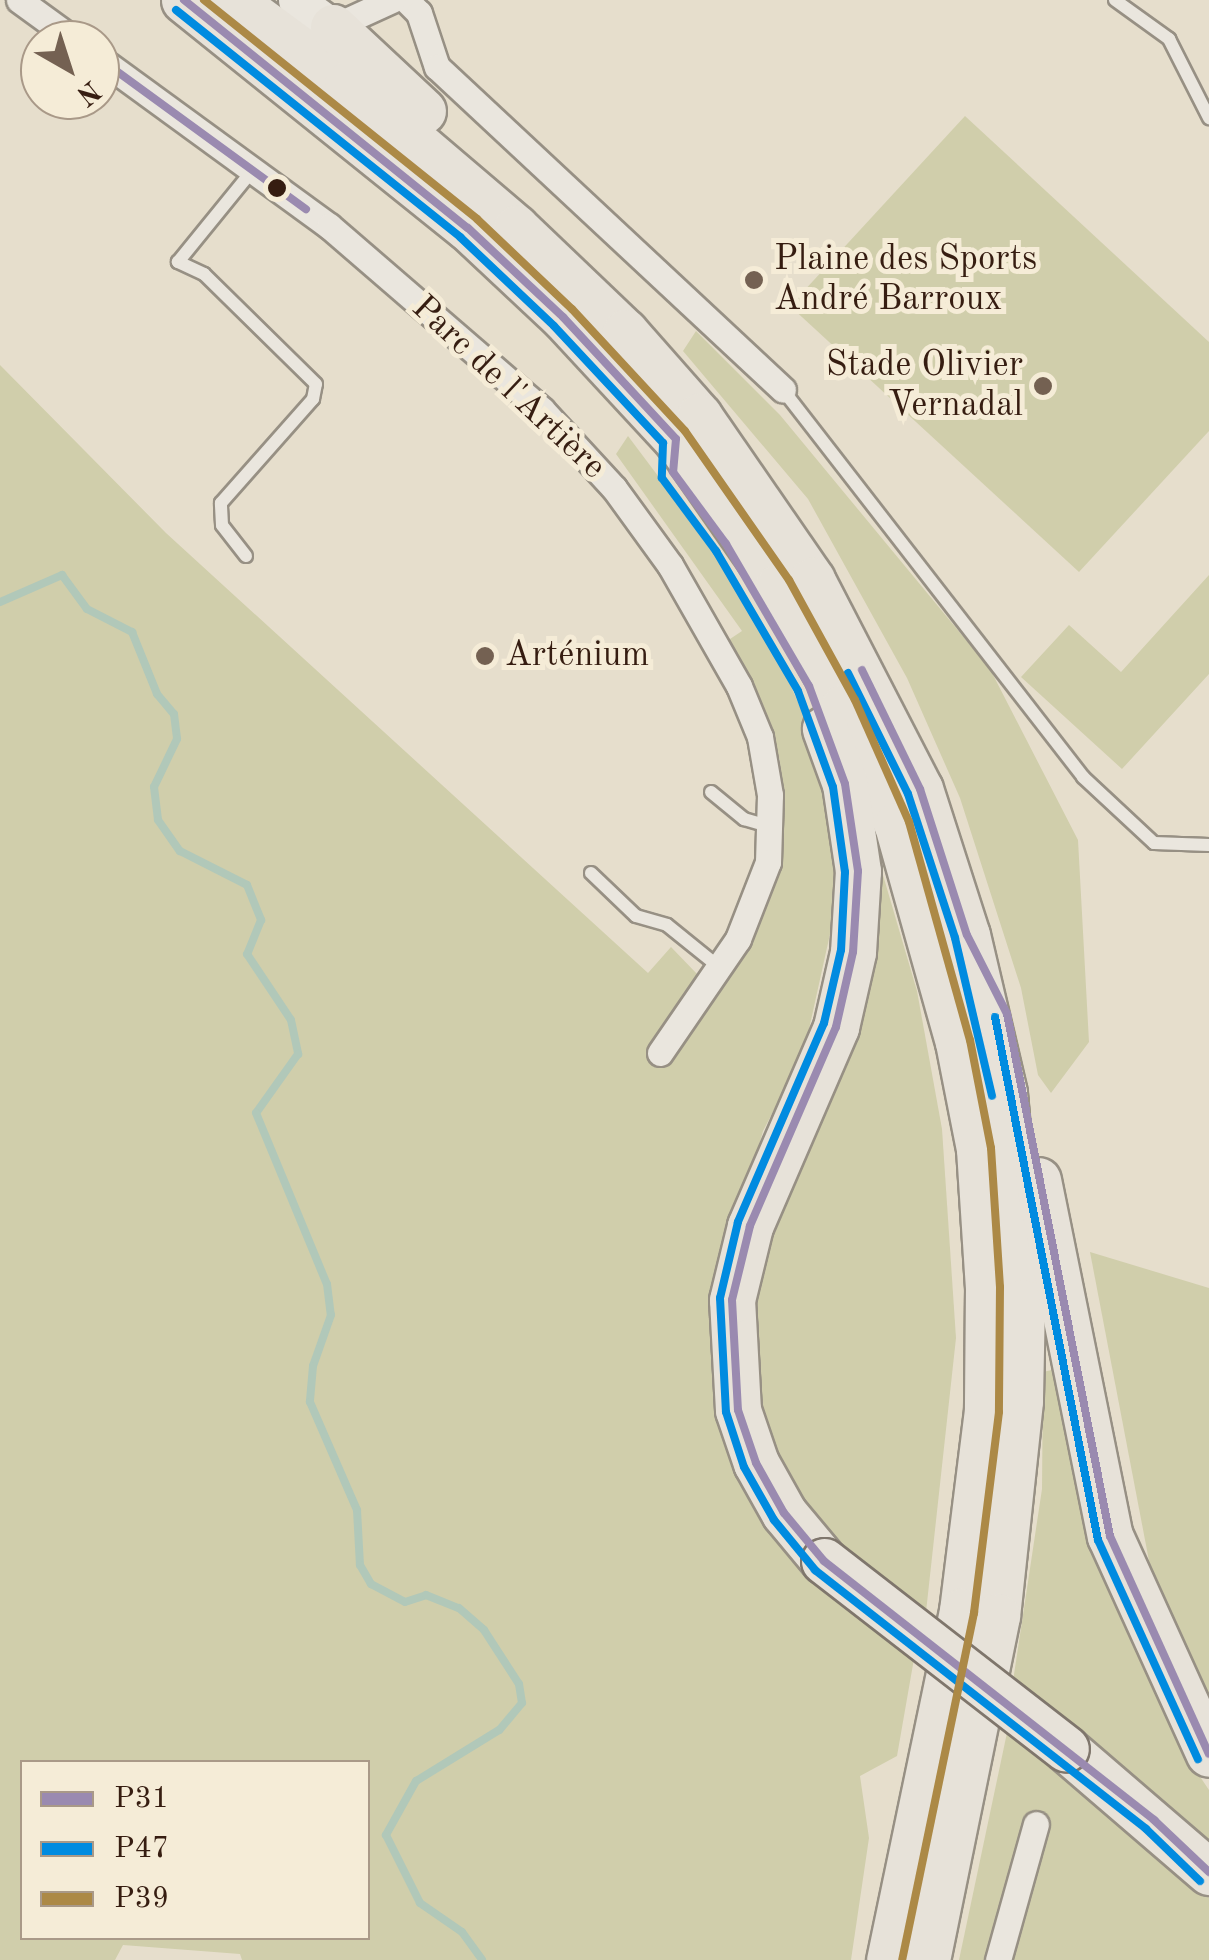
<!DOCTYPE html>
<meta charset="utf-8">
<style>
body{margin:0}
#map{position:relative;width:1209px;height:1960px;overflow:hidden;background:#e6decc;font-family:"Old Standard TT",serif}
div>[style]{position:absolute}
.green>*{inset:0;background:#d0ceab}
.stream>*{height:8px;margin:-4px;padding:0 4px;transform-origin:4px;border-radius:4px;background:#b1c8b9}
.roads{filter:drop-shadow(2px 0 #979084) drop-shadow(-2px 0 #979084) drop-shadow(0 2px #979084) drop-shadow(0 -2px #979084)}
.lane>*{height:12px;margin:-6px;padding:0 6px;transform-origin:6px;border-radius:6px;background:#eae6de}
.street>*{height:25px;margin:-12.5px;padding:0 12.5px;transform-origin:12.5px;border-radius:12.5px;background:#eae6de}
.secondary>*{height:35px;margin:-17.5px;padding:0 17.5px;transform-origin:17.5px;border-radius:17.5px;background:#eae6de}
.highway>*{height:45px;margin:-22.5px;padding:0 22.5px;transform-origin:22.5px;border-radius:22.5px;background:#e7e2d9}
.bridges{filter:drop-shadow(2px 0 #7f766c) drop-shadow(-2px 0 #7f766c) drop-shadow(0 2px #7f766c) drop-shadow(0 -2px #7f766c)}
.highway-bridge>*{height:45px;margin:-22.5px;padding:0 22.5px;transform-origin:22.5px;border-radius:22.5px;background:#e7e2d9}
.bus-1>*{height:8px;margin:-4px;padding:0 4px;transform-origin:4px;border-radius:4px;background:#9a8ab0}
.bus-2>*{height:8px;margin:-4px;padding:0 4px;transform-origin:4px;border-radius:4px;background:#008be0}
.bus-3>*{height:8px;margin:-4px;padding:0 4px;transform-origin:4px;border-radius:4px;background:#ac8946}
.dots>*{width:28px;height:28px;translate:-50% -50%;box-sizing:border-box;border:5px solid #f5ecd7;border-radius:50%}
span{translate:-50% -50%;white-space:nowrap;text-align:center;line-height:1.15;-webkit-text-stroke:10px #f5ecd7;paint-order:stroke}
.poi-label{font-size:35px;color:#361d11}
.left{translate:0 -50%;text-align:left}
.right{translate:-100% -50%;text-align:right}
.street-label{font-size:35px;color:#361d11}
.legend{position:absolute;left:20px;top:1760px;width:350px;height:180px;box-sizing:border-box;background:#f5ecd7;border:2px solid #a99988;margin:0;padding:12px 18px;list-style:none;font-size:30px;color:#361d11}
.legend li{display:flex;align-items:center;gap:20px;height:50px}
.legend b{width:50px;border:2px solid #a99988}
.north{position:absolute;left:20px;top:20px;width:100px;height:100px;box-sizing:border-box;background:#f5ecd7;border:2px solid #a99988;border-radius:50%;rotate:141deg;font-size:28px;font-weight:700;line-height:40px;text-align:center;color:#361d11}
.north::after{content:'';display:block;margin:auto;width:35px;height:45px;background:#746152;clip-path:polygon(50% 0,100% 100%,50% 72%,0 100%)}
</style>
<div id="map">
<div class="green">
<div style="clip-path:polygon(965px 116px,1209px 342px,1209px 431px,1079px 572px,790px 306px)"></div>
<div style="clip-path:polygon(696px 331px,780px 415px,990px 669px,1078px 840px,1089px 1042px,1051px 1093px,1038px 1075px,1021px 988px,960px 798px,907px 678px,808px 499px,683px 351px)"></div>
<div style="clip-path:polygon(evenodd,0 365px,166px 533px,648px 973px,671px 947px,698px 975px,781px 846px,780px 760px,724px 643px,742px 631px,616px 454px,628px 436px,736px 580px,785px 673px,828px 770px,841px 884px,804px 1052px,763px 1131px,719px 1287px,741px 1463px,915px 1653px,897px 1756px,860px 1776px,869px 1838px,851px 1960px,242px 1960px,240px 1954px,123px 1945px,115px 1960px,0 1960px,0 365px,22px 1762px,368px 1762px,368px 1938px,22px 1938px,22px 1762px)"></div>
<div style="clip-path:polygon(1209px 575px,1209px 674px,1122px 769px,1021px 677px,1069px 625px,1121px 672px)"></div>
<div style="clip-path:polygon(878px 858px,917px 991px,942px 1129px,956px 1338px,926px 1612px,843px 1551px,796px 1503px,766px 1432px,751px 1351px,755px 1276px)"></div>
<div style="clip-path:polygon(1090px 1252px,1209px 1288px,1209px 1701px,1150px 1566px)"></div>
<div style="clip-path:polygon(1056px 1369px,1088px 1545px,1180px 1747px,1209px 1790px,1209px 1852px,1134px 1775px,1013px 1681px,1042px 1489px,1043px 1372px)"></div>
<div style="clip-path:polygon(1008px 1728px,1157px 1842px,1209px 1898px,1209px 1960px,959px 1960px)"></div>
</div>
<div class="stream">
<div style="left:0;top:602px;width:68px;rotate:-23.5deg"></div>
<div style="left:62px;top:575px;width:42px;rotate:53.7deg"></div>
<div style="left:87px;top:609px;width:51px;rotate:27.1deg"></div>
<div style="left:132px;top:632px;width:67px;rotate:68deg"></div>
<div style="left:157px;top:694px;width:26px;rotate:50deg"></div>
<div style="left:174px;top:714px;width:25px;rotate:83deg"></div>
<div style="left:177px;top:739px;width:53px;rotate:115.6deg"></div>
<div style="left:154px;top:787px;width:33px;rotate:83deg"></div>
<div style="left:158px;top:820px;width:38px;rotate:55deg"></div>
<div style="left:180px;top:851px;width:75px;rotate:26.9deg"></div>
<div style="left:247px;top:885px;width:38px;rotate:68deg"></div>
<div style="left:261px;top:920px;width:37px;rotate:112deg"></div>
<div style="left:247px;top:954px;width:79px;rotate:56.3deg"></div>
<div style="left:291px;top:1020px;width:35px;rotate:78deg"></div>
<div style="left:298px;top:1054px;width:72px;rotate:125.4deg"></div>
<div style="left:256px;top:1113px;width:185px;rotate:67.5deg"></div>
<div style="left:327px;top:1284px;width:31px;rotate:83deg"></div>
<div style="left:331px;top:1315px;width:54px;rotate:109.4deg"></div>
<div style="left:313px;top:1366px;width:36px;rotate:95deg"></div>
<div style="left:310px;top:1402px;width:118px;rotate:66.5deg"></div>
<div style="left:357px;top:1510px;width:55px;rotate:86.9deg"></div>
<div style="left:360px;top:1565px;width:22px;rotate:60deg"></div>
<div style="left:371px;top:1584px;width:38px;rotate:28deg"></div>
<div style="left:405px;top:1602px;width:22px;rotate:-18deg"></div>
<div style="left:426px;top:1595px;width:35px;rotate:22deg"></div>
<div style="left:459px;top:1608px;width:33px;rotate:41deg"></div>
<div style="left:484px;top:1630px;width:64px;rotate:57.1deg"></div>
<div style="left:519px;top:1684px;width:19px;rotate:81deg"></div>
<div style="left:522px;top:1703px;width:35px;rotate:130deg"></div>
<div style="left:499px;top:1730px;width:97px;rotate:148.4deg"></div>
<div style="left:416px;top:1781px;width:62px;rotate:119.1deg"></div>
<div style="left:386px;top:1835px;width:76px;rotate:63.4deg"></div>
<div style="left:420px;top:1903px;width:51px;rotate:34.6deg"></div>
<div style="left:462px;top:1932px;width:34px;rotate:54deg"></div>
</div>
<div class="roads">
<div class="lane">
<div style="left:1115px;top:0;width:67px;rotate:35.8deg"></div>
<div style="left:1169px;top:39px;width:89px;rotate:63.1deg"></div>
<div style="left:783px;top:390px;width:490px;rotate:52.2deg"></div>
<div style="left:1083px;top:777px;width:97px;rotate:42.9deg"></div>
<div style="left:1154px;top:843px;width:55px;rotate:2.1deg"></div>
<div style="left:246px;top:556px;width:39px;rotate:-128deg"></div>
<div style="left:222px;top:525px;width:22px;rotate:-93deg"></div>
<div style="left:221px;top:503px;width:139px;rotate:-48.5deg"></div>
<div style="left:313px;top:399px;width:15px;rotate:-79deg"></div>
<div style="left:316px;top:384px;width:157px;rotate:-135.5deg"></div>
<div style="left:204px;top:274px;width:29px;rotate:-155deg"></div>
<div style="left:178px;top:262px;width:117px;rotate:-50.9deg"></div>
<div style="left:711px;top:792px;width:43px;rotate:39.3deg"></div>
<div style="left:744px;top:819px;width:26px;rotate:16deg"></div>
<div style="left:591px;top:873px;width:62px;rotate:43.7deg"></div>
<div style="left:636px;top:916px;width:32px;rotate:16deg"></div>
<div style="left:667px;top:925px;width:67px;rotate:38.9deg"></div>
</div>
<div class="street">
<div style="left:19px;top:0;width:68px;rotate:36deg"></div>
<div style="left:406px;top:0;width:18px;rotate:45deg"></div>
<div style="left:419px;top:13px;width:57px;rotate:71.6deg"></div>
<div style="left:437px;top:67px;width:473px;rotate:43deg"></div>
<div style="left:333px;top:27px;width:65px;rotate:-24.6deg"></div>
<div style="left:100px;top:59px;width:283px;rotate:36.1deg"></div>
<div style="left:329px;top:226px;width:281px;rotate:40.8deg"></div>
<div style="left:542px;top:410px;width:106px;rotate:47.3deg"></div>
<div style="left:614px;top:488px;width:95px;rotate:54deg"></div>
<div style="left:670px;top:565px;width:139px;rotate:60.3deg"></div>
<div style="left:739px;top:686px;width:55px;rotate:67.6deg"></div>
<div style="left:760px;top:737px;width:59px;rotate:80.2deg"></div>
<div style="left:770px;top:795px;width:67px;rotate:91.7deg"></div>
<div style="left:768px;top:862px;width:83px;rotate:111.3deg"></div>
<div style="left:738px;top:939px;width:138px;rotate:124.4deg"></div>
<div style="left:998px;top:1960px;width:141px;rotate:-74.4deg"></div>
</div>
<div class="secondary">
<div style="left:296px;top:0;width:46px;rotate:36.1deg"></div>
</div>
<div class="highway">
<div style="left:184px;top:0;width:364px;rotate:38.8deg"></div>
<div style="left:468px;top:228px;width:130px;rotate:43.1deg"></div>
<div style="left:563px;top:317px;width:166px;rotate:47.2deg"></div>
<div style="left:676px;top:439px;width:179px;rotate:55.2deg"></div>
<div style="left:778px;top:586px;width:137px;rotate:61.2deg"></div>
<div style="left:844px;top:706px;width:130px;rotate:66deg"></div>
<div style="left:897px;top:825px;width:225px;rotate:74.3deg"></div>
<div style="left:958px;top:1042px;width:109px;rotate:78.9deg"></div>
<div style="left:979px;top:1149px;width:138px;rotate:86.3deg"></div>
<div style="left:988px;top:1287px;width:123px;rotate:90.5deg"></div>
<div style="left:987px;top:1410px;width:203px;rotate:97.1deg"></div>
<div style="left:962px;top:1611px;width:357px;rotate:101.8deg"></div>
<div style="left:233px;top:0;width:142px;rotate:36.4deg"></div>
<div style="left:347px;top:84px;width:222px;rotate:40.4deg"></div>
<div style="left:516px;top:228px;width:151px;rotate:43.7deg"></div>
<div style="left:625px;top:332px;width:112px;rotate:48.6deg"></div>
<div style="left:699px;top:416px;width:199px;rotate:55.4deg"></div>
<div style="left:812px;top:580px;width:235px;rotate:62.7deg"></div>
<div style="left:920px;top:789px;width:153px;rotate:72.2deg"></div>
<div style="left:967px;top:935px;width:162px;rotate:76.8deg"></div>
<div style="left:1004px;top:1093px;width:210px;rotate:85.1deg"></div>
<div style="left:1022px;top:1302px;width:99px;rotate:91.2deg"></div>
<div style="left:1020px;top:1401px;width:216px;rotate:96.1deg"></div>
<div style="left:997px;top:1616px;width:351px;rotate:101.5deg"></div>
<div style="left:333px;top:27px;width:123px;rotate:43deg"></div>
<div style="left:1038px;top:1180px;width:363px;rotate:78.6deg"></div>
<div style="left:1110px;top:1536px;width:239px;rotate:65.6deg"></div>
<div style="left:824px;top:1561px;width:62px;rotate:-129.8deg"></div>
<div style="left:784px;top:1513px;width:57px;rotate:-119.2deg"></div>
<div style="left:756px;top:1463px;width:56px;rotate:-108.8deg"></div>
<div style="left:738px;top:1410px;width:110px;rotate:-93.1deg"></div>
<div style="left:732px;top:1300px;width:76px;rotate:-76.3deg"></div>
<div style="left:750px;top:1226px;width:217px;rotate:-66.6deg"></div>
<div style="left:836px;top:1027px;width:77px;rotate:-77.2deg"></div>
<div style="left:853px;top:952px;width:81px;rotate:-86.5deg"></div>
<div style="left:858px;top:871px;width:88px;rotate:-98.5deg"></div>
<div style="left:845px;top:784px;width:59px;rotate:-110deg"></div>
<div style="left:1066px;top:1749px;width:189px;rotate:40.7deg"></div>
</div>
</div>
<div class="bridges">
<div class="highway-bridge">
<div style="left:824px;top:1561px;width:306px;rotate:37.8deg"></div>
</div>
</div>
<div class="bus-1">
<div style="left:184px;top:0;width:364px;rotate:38.8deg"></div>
<div style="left:468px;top:228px;width:130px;rotate:43.1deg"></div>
<div style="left:563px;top:317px;width:166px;rotate:47.2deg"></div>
<div style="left:676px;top:439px;width:33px;rotate:95deg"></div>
<div style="left:673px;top:472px;width:89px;rotate:53.6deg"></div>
<div style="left:726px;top:544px;width:164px;rotate:59.7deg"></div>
<div style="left:809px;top:686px;width:104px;rotate:69.8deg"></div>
<div style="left:845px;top:784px;width:88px;rotate:81.5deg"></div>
<div style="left:858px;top:871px;width:81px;rotate:93.5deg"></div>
<div style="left:853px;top:952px;width:77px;rotate:102.8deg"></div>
<div style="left:836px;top:1027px;width:217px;rotate:113.4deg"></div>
<div style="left:750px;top:1226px;width:76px;rotate:103.7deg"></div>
<div style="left:732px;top:1300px;width:110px;rotate:86.9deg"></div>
<div style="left:738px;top:1410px;width:56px;rotate:71.2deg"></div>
<div style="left:756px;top:1463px;width:57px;rotate:60.8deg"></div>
<div style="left:784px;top:1513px;width:62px;rotate:50.2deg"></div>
<div style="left:824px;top:1561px;width:420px;rotate:38.1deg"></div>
<div style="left:1154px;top:1820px;width:76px;rotate:43.4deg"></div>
<div style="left:100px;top:59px;width:255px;rotate:36.1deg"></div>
<div style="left:862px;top:670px;width:132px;rotate:64deg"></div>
<div style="left:920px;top:789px;width:153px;rotate:72.2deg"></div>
<div style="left:967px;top:935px;width:89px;rotate:63.1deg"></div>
<div style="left:1007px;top:1014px;width:532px;rotate:78.84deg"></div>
<div style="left:1110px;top:1536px;width:239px;rotate:65.6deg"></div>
</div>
<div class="bus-2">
<div style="left:176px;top:10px;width:364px;rotate:38.6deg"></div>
<div style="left:460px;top:237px;width:129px;rotate:43.4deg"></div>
<div style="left:554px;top:326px;width:160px;rotate:47deg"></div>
<div style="left:663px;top:443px;width:35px;rotate:92deg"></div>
<div style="left:662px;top:478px;width:91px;rotate:53.5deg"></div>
<div style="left:716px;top:551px;width:162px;rotate:59.6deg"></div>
<div style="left:798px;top:691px;width:102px;rotate:70deg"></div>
<div style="left:833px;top:787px;width:86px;rotate:82deg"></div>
<div style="left:845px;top:872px;width:78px;rotate:92.9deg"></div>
<div style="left:841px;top:950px;width:75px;rotate:103.1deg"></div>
<div style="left:824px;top:1023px;width:217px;rotate:113.4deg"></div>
<div style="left:738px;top:1222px;width:78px;rotate:103.3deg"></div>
<div style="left:720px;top:1298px;width:114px;rotate:87deg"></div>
<div style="left:726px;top:1412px;width:58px;rotate:71.9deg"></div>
<div style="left:744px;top:1467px;width:61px;rotate:60.5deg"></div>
<div style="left:774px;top:1520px;width:65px;rotate:50.6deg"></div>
<div style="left:815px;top:1570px;width:420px;rotate:38deg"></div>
<div style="left:1146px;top:1829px;width:75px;rotate:43.9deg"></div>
<div style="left:848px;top:673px;width:135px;rotate:63.6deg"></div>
<div style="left:908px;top:794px;width:151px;rotate:71.9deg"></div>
<div style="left:955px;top:938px;width:162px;rotate:76.8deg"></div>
<div style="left:995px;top:1017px;width:533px;rotate:78.86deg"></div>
<div style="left:1098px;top:1540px;width:241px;rotate:65.5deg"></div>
</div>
<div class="bus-3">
<div style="left:204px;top:0;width:350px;rotate:38.7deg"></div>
<div style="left:477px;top:219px;width:131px;rotate:43.5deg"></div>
<div style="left:572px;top:309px;width:166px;rotate:47.2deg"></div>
<div style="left:685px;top:431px;width:182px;rotate:55.1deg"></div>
<div style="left:789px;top:580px;width:137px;rotate:61.2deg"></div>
<div style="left:855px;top:700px;width:133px;rotate:66.1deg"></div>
<div style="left:909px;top:822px;width:226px;rotate:74.4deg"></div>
<div style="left:970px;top:1040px;width:110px;rotate:79deg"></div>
<div style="left:991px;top:1148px;width:139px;rotate:86.3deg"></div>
<div style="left:1000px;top:1287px;width:125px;rotate:90.5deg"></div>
<div style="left:999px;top:1412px;width:203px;rotate:97.1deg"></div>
<div style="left:974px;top:1613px;width:354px;rotate:101.7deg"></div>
</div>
<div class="dots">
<div style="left:277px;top:188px;background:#361d11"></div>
<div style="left:754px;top:280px;background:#746152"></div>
<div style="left:1043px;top:386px;background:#746152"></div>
<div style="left:485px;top:656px;background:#746152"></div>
</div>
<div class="poi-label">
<span class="left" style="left:774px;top:280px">Plaine des Sports<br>André Barroux</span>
<span class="right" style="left:1023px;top:386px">Stade Olivier<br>Vernadal</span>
<span class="left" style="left:505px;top:656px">Arténium</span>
</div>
<div class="street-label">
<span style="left:508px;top:388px;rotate:43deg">Parc de l'Artière</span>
</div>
<ul class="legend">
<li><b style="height:12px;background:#9a8ab0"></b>P31</li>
<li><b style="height:12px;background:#008be0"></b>P47</li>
<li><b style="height:12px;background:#ac8946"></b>P39</li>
</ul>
<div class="north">N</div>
</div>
